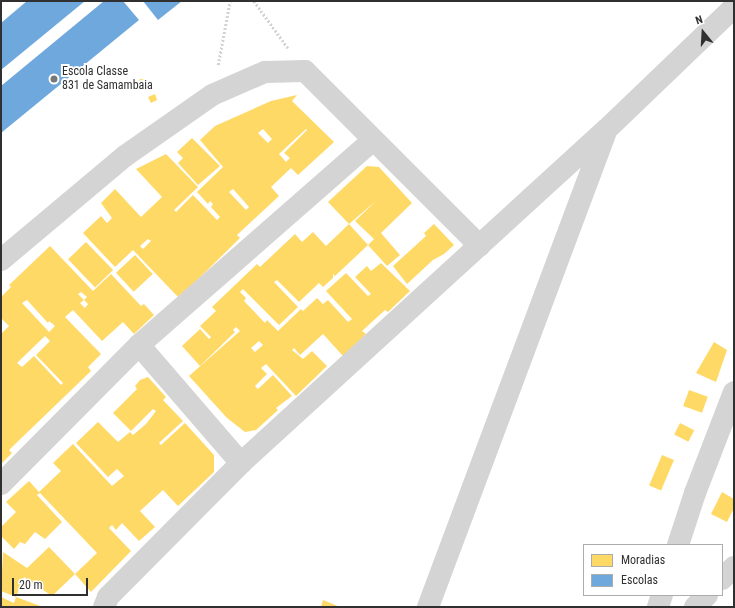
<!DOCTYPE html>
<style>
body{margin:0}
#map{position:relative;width:735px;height:608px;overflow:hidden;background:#fff;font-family:"Roboto Condensed",sans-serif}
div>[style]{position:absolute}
.homes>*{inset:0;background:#ffd966;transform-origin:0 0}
.round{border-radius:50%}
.schools>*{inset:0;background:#6fa8dc}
.path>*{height:2.5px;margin-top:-1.25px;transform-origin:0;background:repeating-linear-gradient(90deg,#d3d3d3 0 2px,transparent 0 4px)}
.minor>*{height:22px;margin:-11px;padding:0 11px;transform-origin:11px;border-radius:11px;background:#d4d4d4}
.dots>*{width:11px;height:11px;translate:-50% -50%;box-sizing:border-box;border:2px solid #fff;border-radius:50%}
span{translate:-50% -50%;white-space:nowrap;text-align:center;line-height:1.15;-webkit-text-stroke:4px #fff;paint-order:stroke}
.poi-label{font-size:12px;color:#303030}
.left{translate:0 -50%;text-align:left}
.frame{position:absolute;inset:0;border:2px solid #303030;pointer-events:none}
.legend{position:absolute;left:583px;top:544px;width:140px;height:52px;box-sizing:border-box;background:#fff;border:1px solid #acacac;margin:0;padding:5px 7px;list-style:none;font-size:12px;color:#303030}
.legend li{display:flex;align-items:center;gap:8px;height:20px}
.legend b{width:20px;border:1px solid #acacac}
.north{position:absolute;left:683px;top:12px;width:40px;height:40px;-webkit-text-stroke:3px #fff;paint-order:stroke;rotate:342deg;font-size:11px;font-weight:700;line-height:16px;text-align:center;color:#303030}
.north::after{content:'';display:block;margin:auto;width:14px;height:18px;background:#303030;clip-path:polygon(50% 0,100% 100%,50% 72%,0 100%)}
.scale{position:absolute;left:12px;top:578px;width:76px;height:18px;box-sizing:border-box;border:2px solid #303030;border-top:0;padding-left:5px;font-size:12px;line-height:14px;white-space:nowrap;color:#303030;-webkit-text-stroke:3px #fff;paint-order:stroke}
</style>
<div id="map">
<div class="homes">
<div class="round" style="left:137.5px;top:78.5px;width:7px;height:7px"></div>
<div style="clip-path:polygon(155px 94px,157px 100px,151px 103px,148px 97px)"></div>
<div style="clip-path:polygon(evenodd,297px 95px,292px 101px,334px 142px,298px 175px,291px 168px,271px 187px,279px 196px,237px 235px,240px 238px,179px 298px,133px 250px,115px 267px,83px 233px,101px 216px,107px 223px,112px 218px,101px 203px,115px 189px,141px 217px,162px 197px,136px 169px,166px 154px,198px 187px,174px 210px,176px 212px,193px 195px,217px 220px,220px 217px,211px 207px,213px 204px,210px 201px,208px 204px,197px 192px,223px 167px,200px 140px,215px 126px,271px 101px,297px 95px,263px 129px,272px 139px,268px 143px,258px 133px,263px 129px,297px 95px,306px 129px,307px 130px,284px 153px,290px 158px,286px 162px,279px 154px,306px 129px,297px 95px,233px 189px,249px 207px,246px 210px,229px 192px,233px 189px,297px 95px,148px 239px,151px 241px,143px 249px,140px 246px,148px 239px)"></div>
<div style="clip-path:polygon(192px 138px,220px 166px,198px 185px,178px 163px,183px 158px,177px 152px)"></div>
<div style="clip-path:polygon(367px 166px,379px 167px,412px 203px,381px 233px,400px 255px,387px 266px,368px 245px,374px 239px,355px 221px,376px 201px,349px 224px,328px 202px)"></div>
<div style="clip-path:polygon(evenodd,349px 224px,368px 245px,335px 276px,333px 274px,333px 278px,323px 287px,319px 283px,299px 302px,277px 280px,274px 282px,298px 307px,279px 325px,243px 289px,240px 292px,246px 298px,244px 301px,265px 323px,267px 320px,278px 331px,301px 309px,303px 311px,317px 298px,323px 304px,328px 300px,348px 322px,352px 319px,326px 291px,346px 273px,368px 296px,371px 294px,355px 277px,367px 266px,371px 271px,381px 263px,410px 291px,388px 312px,385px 310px,362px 331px,366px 334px,343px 356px,323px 334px,300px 355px,294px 348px,292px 350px,303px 359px,312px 351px,327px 366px,296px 396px,266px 364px,261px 368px,267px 374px,255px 386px,258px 389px,273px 375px,292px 396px,276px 408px,278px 410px,256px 430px,245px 432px,227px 418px,189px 376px,240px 331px,236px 327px,233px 330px,235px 332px,200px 366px,182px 346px,200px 329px,209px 339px,211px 337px,200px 326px,216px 311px,212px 307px,257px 264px,260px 267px,295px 234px,302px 242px,313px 232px,326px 246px,349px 224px,259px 341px,263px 345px,255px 352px,251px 348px,259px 341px)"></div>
<div style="clip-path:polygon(434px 224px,454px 245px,444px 254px,433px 260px,407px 284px,393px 266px,426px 236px,424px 233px)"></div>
<div style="left:86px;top:242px;width:39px;height:25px;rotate:46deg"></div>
<div style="clip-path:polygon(evenodd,50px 246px,93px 291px,111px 274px,141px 306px,144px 304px,154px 315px,134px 334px,123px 322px,102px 341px,73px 310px,65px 317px,101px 354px,88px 367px,91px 371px,9px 450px,12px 453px,1px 464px,1px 334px,9px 326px,1px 318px,1px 297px,11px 287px,9px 285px,50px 246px,81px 292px,87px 297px,84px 300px,88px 304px,85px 308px,80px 303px,84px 300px,78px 294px,81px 292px,50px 246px,27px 300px,48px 323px,49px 321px,55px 326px,49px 332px,22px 303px,27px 300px,50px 246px,45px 336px,50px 341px,36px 355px,63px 383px,61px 385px,34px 356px,22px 367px,17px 363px,45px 336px)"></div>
<div style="left:135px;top:255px;width:26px;height:26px;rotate:47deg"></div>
<div style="clip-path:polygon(714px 342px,727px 350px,716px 382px,696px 373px)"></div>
<div style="clip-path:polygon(148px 377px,166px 397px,163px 400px,183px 421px,159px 443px,161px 445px,185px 423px,214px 455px,214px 472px,178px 506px,163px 490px,140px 511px,155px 527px,139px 541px,122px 523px,116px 530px,112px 525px,109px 528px,131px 551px,91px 592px,75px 574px,52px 596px,24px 577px,16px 597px,1px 591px,3px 552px,27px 568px,49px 547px,75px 574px,97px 553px,40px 493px,37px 495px,62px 522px,45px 539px,35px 532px,25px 544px,20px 542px,14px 549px,1px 536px,1px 527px,16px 512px,6px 502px,29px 481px,39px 492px,61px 471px,53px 463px,73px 444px,112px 486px,124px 476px,117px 469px,108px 477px,76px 443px,98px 422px,118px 442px,130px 432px,133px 435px,146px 424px,156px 411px,153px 409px,131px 431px,113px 413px,137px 389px,135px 386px,140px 380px)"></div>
<div style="left:689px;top:390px;width:20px;height:17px;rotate:20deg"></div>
<div style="left:680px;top:423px;width:16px;height:13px;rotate:27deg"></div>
<div style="left:662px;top:455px;width:13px;height:33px;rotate:23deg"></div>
<div style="clip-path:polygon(722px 492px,734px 499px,734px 508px,727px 522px,711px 514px)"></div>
<div style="clip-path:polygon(1px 597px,14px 603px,16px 597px,43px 607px,1px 607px)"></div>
<div style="clip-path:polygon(323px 600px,340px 607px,321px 607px)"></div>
</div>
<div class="schools">
<div style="clip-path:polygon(27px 1px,85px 1px,1px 70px,1px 23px)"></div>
<div style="clip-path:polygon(104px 1px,123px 1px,139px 20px,1px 133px,1px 86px)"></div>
<div style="clip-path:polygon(143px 1px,182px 1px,158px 20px)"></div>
</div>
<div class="path">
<div style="left:254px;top:1px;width:58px;rotate:54.1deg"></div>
<div style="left:218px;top:65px;width:65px;rotate:-79.4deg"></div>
</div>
<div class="minor">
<div style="left:1px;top:260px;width:162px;rotate:-40deg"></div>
<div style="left:125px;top:156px;width:106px;rotate:-35deg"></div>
<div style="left:212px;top:95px;width:58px;rotate:-23.5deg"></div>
<div style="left:265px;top:72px;width:40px;rotate:-1.4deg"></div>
<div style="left:305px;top:71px;width:247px;rotate:45deg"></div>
<div style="left:139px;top:345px;width:156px;rotate:49.2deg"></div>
<div style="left:1px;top:484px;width:196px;rotate:-45.2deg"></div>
<div style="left:139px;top:345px;width:310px;rotate:-41.2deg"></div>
<div style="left:678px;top:545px;width:55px;rotate:-71.9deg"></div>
<div style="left:695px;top:493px;width:108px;rotate:-68.9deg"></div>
<div style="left:722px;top:579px;width:17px;rotate:-45deg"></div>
<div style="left:104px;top:607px;width:11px;rotate:-68deg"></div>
<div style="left:108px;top:597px;width:189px;rotate:-45.2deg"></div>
<div style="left:241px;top:463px;width:495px;rotate:-42.4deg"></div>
<div style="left:607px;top:129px;width:176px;rotate:-43.8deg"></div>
<div style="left:428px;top:607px;width:505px;rotate:-69.48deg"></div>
<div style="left:658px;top:607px;width:13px;rotate:-72deg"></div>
<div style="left:695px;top:607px;width:17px;rotate:-45deg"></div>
</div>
<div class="dots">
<div style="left:54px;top:79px;background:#787878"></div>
</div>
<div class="poi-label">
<span class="left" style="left:62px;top:79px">Escola Classe<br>831 de Samambaia</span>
</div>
<div class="frame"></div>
<ul class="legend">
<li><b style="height:11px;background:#ffd966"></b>Moradias</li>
<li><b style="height:11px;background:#6fa8dc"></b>Escolas</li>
</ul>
<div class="north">N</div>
<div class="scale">20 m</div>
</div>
